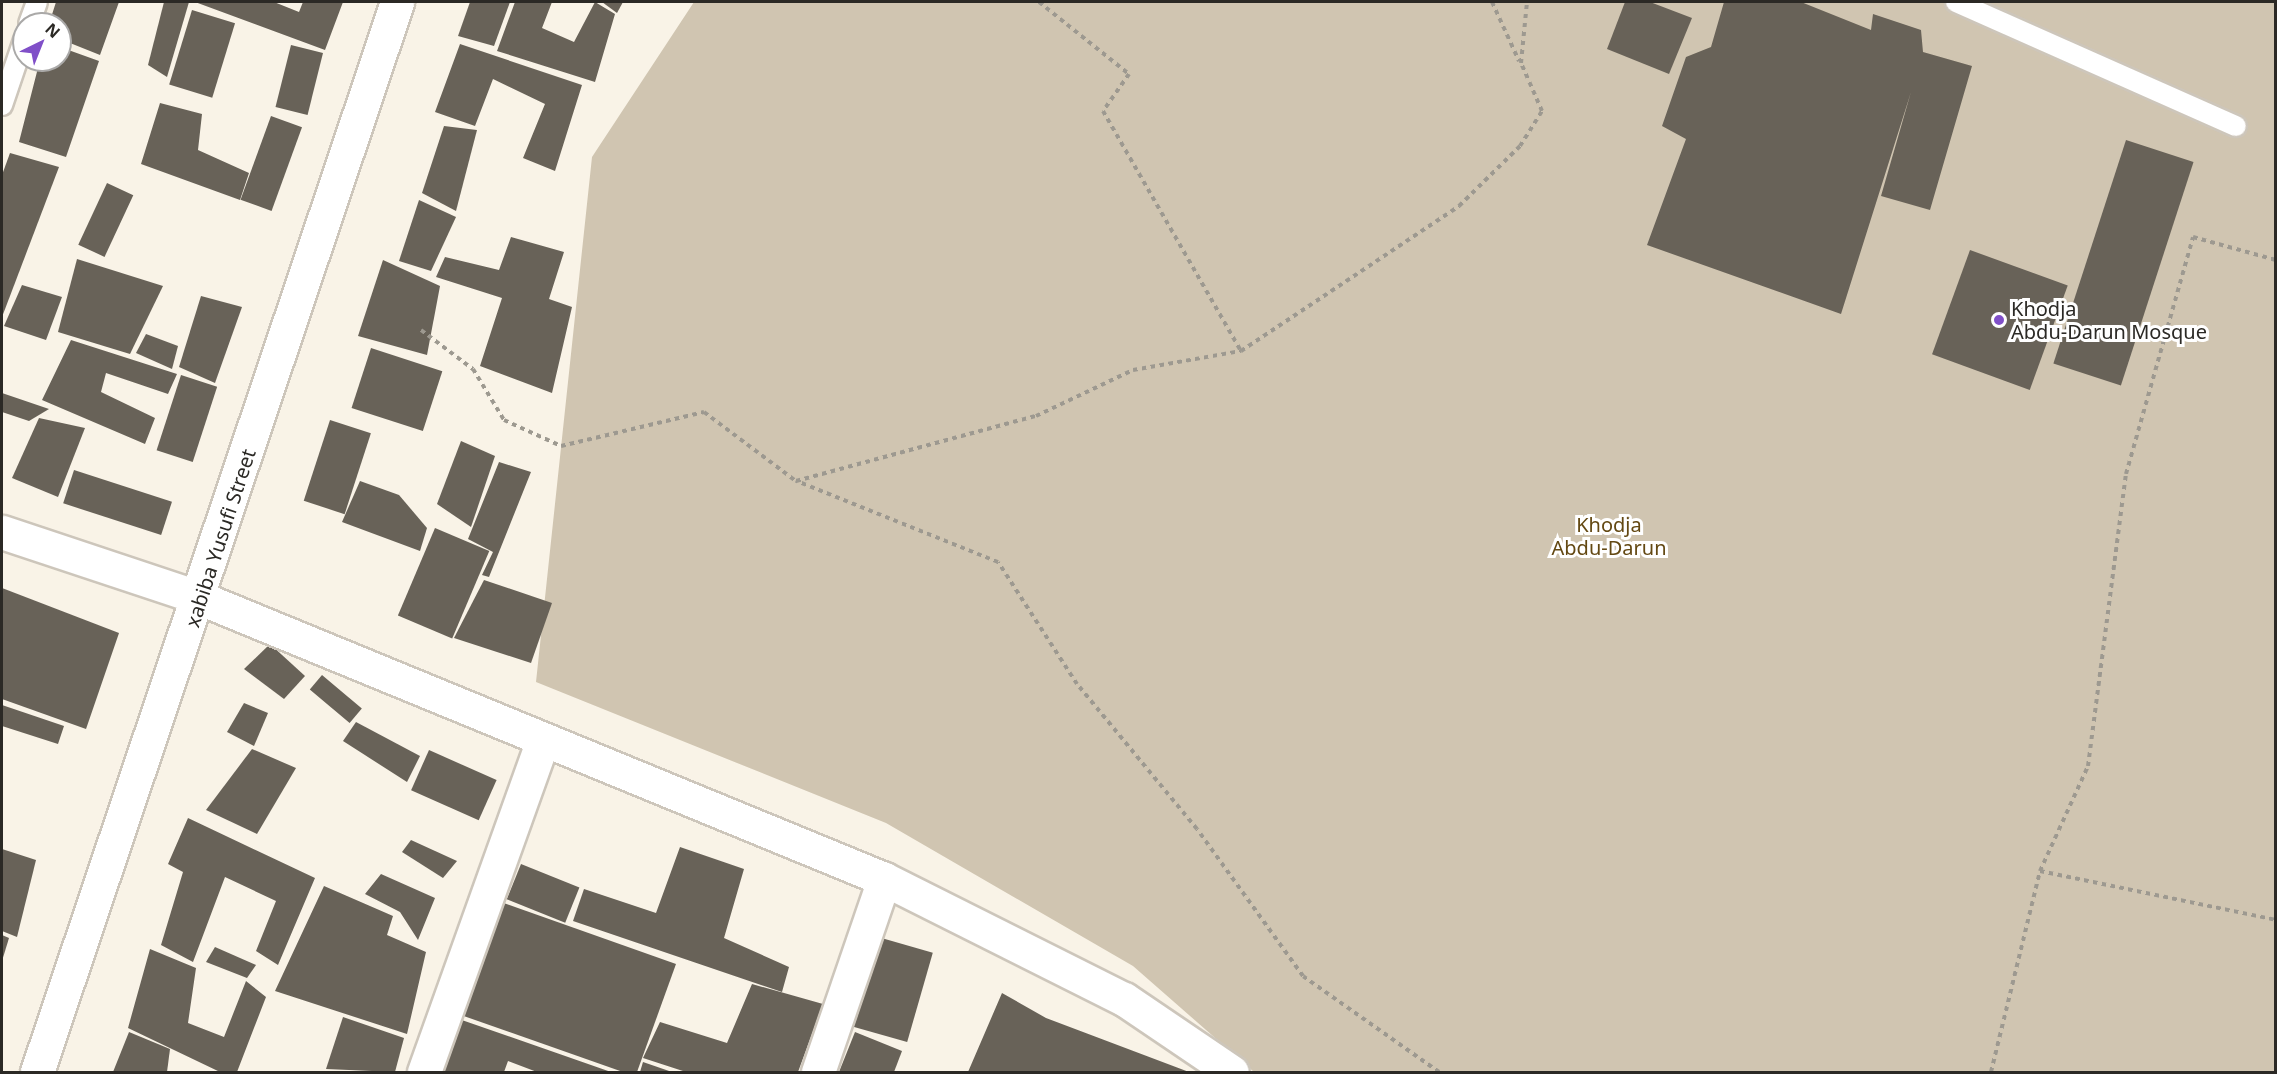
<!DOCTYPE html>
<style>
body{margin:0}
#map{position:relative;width:2277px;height:1074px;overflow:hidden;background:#f9f3e7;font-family:"Noto Sans",sans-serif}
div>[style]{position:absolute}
.green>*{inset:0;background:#d0c5b1}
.building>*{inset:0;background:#686258;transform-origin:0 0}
.path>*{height:4px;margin-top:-2px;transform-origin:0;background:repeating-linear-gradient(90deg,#9d9990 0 4.5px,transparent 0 9px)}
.roads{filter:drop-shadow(2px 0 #cdc6bb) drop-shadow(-2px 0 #cdc6bb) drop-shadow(0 2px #cdc6bb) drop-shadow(0 -2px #cdc6bb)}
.service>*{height:20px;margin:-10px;padding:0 10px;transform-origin:10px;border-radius:10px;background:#fff}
.minor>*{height:33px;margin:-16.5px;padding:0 16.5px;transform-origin:16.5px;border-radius:16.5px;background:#fff}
.dots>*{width:16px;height:16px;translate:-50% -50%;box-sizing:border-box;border:3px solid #fff;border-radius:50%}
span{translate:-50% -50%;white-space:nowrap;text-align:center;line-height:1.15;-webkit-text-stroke:6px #fff;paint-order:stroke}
.poi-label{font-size:20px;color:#2b2925}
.left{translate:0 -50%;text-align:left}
.park-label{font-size:20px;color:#634812}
.street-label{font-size:20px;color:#2b2925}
.frame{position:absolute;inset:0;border:3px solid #2b2925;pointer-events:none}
.north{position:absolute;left:12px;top:12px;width:60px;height:60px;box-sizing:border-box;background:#fff;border:2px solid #aaa9a8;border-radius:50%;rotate:43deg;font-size:16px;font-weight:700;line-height:24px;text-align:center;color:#2b2925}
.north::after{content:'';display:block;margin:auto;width:21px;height:27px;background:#804fc8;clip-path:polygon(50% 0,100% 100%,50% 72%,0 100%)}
</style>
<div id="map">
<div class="green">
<div style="clip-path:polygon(694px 2px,2275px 2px,2275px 1072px,1254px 1072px,1133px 966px,886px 823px,536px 682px,592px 157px)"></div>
</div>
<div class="building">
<div style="clip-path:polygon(56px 2px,119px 2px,100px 55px,60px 39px,60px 24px,49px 24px)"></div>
<div style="clip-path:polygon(164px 2px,189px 2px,167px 77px,148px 65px)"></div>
<div style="clip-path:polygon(195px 2px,274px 2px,299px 12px,303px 2px,343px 2px,325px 50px)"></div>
<div style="clip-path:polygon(470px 2px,510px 2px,494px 46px,458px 36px)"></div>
<div style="clip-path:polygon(515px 2px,552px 2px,542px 28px,574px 42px,595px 2px,615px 14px,595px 82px,497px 51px)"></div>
<div style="clip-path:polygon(602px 2px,623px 2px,617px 13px)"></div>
<div style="clip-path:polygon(1625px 2px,1650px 2px,1692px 18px,1669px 74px,1607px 49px)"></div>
<div style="clip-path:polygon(1724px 2px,1801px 2px,1871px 30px,1873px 14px,1921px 30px,1923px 52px,1972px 66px,1930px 210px,1881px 196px,1911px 92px,1841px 314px,1647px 245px,1686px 139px,1662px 126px,1686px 57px,1711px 47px)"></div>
<div style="left:192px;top:10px;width:45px;height:78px;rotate:17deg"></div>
<div style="clip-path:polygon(460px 44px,582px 85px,555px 171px,523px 158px,545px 104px,493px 79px,475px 126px,435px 112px)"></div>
<div style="left:291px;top:45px;width:33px;height:64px;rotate:14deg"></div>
<div style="clip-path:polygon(60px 47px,99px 61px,66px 157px,19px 142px,40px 60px,60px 60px)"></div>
<div style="clip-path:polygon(160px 103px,202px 114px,198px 150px,249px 173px,240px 200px,141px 164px)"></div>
<div style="left:271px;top:116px;width:33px;height:89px;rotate:20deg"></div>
<div style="clip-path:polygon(444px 126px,477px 130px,456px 211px,422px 193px)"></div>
<div style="left:2126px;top:140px;width:71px;height:235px;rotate:18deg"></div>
<div style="clip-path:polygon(10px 153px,59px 167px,2px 317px,2px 175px)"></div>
<div style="left:107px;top:183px;width:29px;height:68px;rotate:25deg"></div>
<div style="clip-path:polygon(419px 200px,456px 217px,431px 271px,399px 261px)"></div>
<div style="clip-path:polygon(511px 237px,564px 252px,549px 299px,572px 307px,552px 393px,480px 366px,502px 298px,436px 277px,445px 257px,499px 270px)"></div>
<div style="left:1970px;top:250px;width:104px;height:111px;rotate:20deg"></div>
<div style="clip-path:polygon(77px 259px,163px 286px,130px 354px,58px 332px)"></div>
<div style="clip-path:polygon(383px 260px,440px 286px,427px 355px,358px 336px)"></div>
<div style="clip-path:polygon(22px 285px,62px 297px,46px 340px,4px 326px)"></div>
<div style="clip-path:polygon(201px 296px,242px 307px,215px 383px,179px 367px)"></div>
<div style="clip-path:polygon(146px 334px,178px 346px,172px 369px,136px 353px)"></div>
<div style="clip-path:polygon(71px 340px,177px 374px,168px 394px,106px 373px,101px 392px,155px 418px,145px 444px,42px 400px)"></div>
<div style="left:371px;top:348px;width:75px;height:63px;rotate:18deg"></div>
<div style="left:181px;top:375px;width:38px;height:79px;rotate:18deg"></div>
<div style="clip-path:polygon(2px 393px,49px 409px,29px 421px,2px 412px)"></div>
<div style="clip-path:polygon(39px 418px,85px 428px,58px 497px,12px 478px)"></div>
<div style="left:330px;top:420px;width:43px;height:85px;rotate:18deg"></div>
<div style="clip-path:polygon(461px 441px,495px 456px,471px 527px,437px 504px)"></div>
<div style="clip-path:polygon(499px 462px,531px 472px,489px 577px,482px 575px,493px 552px,468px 539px)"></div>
<div style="left:74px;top:470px;width:103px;height:35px;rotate:18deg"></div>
<div style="clip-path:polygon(360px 481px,399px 495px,427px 528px,420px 551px,342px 522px)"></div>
<div style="left:435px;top:528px;width:59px;height:95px;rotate:23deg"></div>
<div style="clip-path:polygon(484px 580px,552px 603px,531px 663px,454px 638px)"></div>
<div style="clip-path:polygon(2px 588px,119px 633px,86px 729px,2px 699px)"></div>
<div style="clip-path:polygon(270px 644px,305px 676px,284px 699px,244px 669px)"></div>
<div style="left:322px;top:675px;width:52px;height:19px;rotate:40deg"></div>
<div style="clip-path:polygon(244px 703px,268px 713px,254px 746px,227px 732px)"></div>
<div style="clip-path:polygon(2px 705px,64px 726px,58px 744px,2px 726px)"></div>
<div style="clip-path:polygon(356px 722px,420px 756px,407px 782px,343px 741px)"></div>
<div style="clip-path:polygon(252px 749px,296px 768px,257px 834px,206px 810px)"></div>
<div style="left:429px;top:750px;width:74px;height:44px;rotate:24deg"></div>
<div style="clip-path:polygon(188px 818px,315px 878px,278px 965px,256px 951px,276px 901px,225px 877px,193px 962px,161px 945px,183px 872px,168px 864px)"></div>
<div style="clip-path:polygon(411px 840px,457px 861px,443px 878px,402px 852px)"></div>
<div style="clip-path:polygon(680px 847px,744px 869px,724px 938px,789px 967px,782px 992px,573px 921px,584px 889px,656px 913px)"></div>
<div style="clip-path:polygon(2px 849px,36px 860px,17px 937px,2px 931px)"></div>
<div style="left:521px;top:864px;width:63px;height:38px;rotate:22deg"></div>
<div style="clip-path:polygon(381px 874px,435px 898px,418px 940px,400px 912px,365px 894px)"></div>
<div style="clip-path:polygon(324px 886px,393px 916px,387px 935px,426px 952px,407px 1034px,275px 991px)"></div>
<div style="clip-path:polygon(498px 901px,676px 964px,637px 1072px,623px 1072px,458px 1014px)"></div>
<div style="clip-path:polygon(2px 935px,9px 938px,2px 961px)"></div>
<div style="left:878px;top:937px;width:57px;height:93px;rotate:16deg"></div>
<div style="clip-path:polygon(215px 947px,256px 965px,247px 978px,206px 962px)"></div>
<div style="clip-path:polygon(150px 949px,196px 968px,188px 1023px,224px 1037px,246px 981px,266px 997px,237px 1072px,220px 1072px,128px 1028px)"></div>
<div style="clip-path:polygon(752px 984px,823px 1004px,798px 1072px,686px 1072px,643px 1058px,660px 1022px,727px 1043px)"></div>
<div style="clip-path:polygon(1002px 993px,1046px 1018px,1189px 1072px,968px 1072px)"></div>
<div style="clip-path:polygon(343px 1017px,404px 1038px,395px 1072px,326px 1069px)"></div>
<div style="clip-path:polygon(456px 1018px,611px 1072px,537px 1072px,508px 1061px,504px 1072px,438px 1072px)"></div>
<div style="clip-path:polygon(129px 1032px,170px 1049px,167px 1072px,113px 1072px)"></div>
<div style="clip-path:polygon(855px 1032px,902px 1051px,894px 1072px,839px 1072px)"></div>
<div style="clip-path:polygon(643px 1062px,672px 1072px,640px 1072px)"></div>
</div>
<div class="path">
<div style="left:1039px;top:2px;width:115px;rotate:38.7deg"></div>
<div style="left:1129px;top:74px;width:45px;rotate:125.1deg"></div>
<div style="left:1103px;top:111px;width:277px;rotate:60.1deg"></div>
<div style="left:1492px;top:2px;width:65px;rotate:65.4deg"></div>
<div style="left:421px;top:330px;width:65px;rotate:36.9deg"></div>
<div style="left:473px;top:369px;width:60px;rotate:58.7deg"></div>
<div style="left:504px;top:420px;width:63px;rotate:24.5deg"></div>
<div style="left:561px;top:446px;width:147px;rotate:-13.4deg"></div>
<div style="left:704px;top:412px;width:115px;rotate:36.9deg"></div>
<div style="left:2040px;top:871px;width:241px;rotate:11.7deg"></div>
<div style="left:1439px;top:1072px;width:166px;rotate:-144.8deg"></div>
<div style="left:1303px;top:976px;width:181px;rotate:-125.8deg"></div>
<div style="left:1197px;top:829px;width:188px;rotate:-129.6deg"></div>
<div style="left:1077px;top:684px;width:145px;rotate:-122.9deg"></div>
<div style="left:998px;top:562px;width:218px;rotate:-158.1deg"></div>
<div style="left:796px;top:481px;width:249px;rotate:-15.2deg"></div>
<div style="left:1036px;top:416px;width:107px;rotate:-25.4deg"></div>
<div style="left:1133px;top:370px;width:110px;rotate:-10deg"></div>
<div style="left:1241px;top:351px;width:262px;rotate:-33.6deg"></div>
<div style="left:1459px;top:206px;width:86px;rotate:-44.5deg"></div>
<div style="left:1520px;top:146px;width:41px;rotate:-57.8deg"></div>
<div style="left:1542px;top:111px;width:52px;rotate:-113.6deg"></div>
<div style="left:1521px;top:63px;width:61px;rotate:-84.4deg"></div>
<div style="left:1991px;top:1072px;width:207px;rotate:-76.3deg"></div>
<div style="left:2040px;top:871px;width:115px;rotate:-65.4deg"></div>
<div style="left:2088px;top:766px;width:294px;rotate:-82.6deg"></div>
<div style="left:2126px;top:474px;width:246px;rotate:-74.2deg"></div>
<div style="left:2193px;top:237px;width:86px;rotate:15.5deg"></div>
</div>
<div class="roads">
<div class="service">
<div style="left:1956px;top:2px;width:306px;rotate:23.9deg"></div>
<div style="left:29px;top:24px;width:23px;rotate:-70deg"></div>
<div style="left:2px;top:105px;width:69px;rotate:-71.3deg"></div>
</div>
<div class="minor">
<div style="left:2px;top:532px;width:209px;rotate:18.4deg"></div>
<div style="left:200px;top:598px;width:739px;rotate:22.33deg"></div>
<div style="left:884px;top:879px;width:268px;rotate:26.6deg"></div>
<div style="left:1124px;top:999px;width:130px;rotate:34.1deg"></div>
<div style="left:37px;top:1072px;width:1129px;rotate:-71.4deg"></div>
<div style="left:424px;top:1072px;width:353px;rotate:-70.3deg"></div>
<div style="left:818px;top:1072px;width:204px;rotate:-71.1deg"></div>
</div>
</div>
<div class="dots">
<div style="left:1999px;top:320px;background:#804fc8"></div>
</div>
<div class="poi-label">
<span class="left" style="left:2011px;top:320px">Khodja<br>Abdu-Darun Mosque</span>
</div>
<div class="park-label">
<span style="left:1609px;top:536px">Khodja<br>Abdu-Darun</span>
</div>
<div class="street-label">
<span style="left:220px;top:538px;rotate:-72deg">xabiba Yusufi Street</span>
</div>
<div class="frame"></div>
<div class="north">N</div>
</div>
